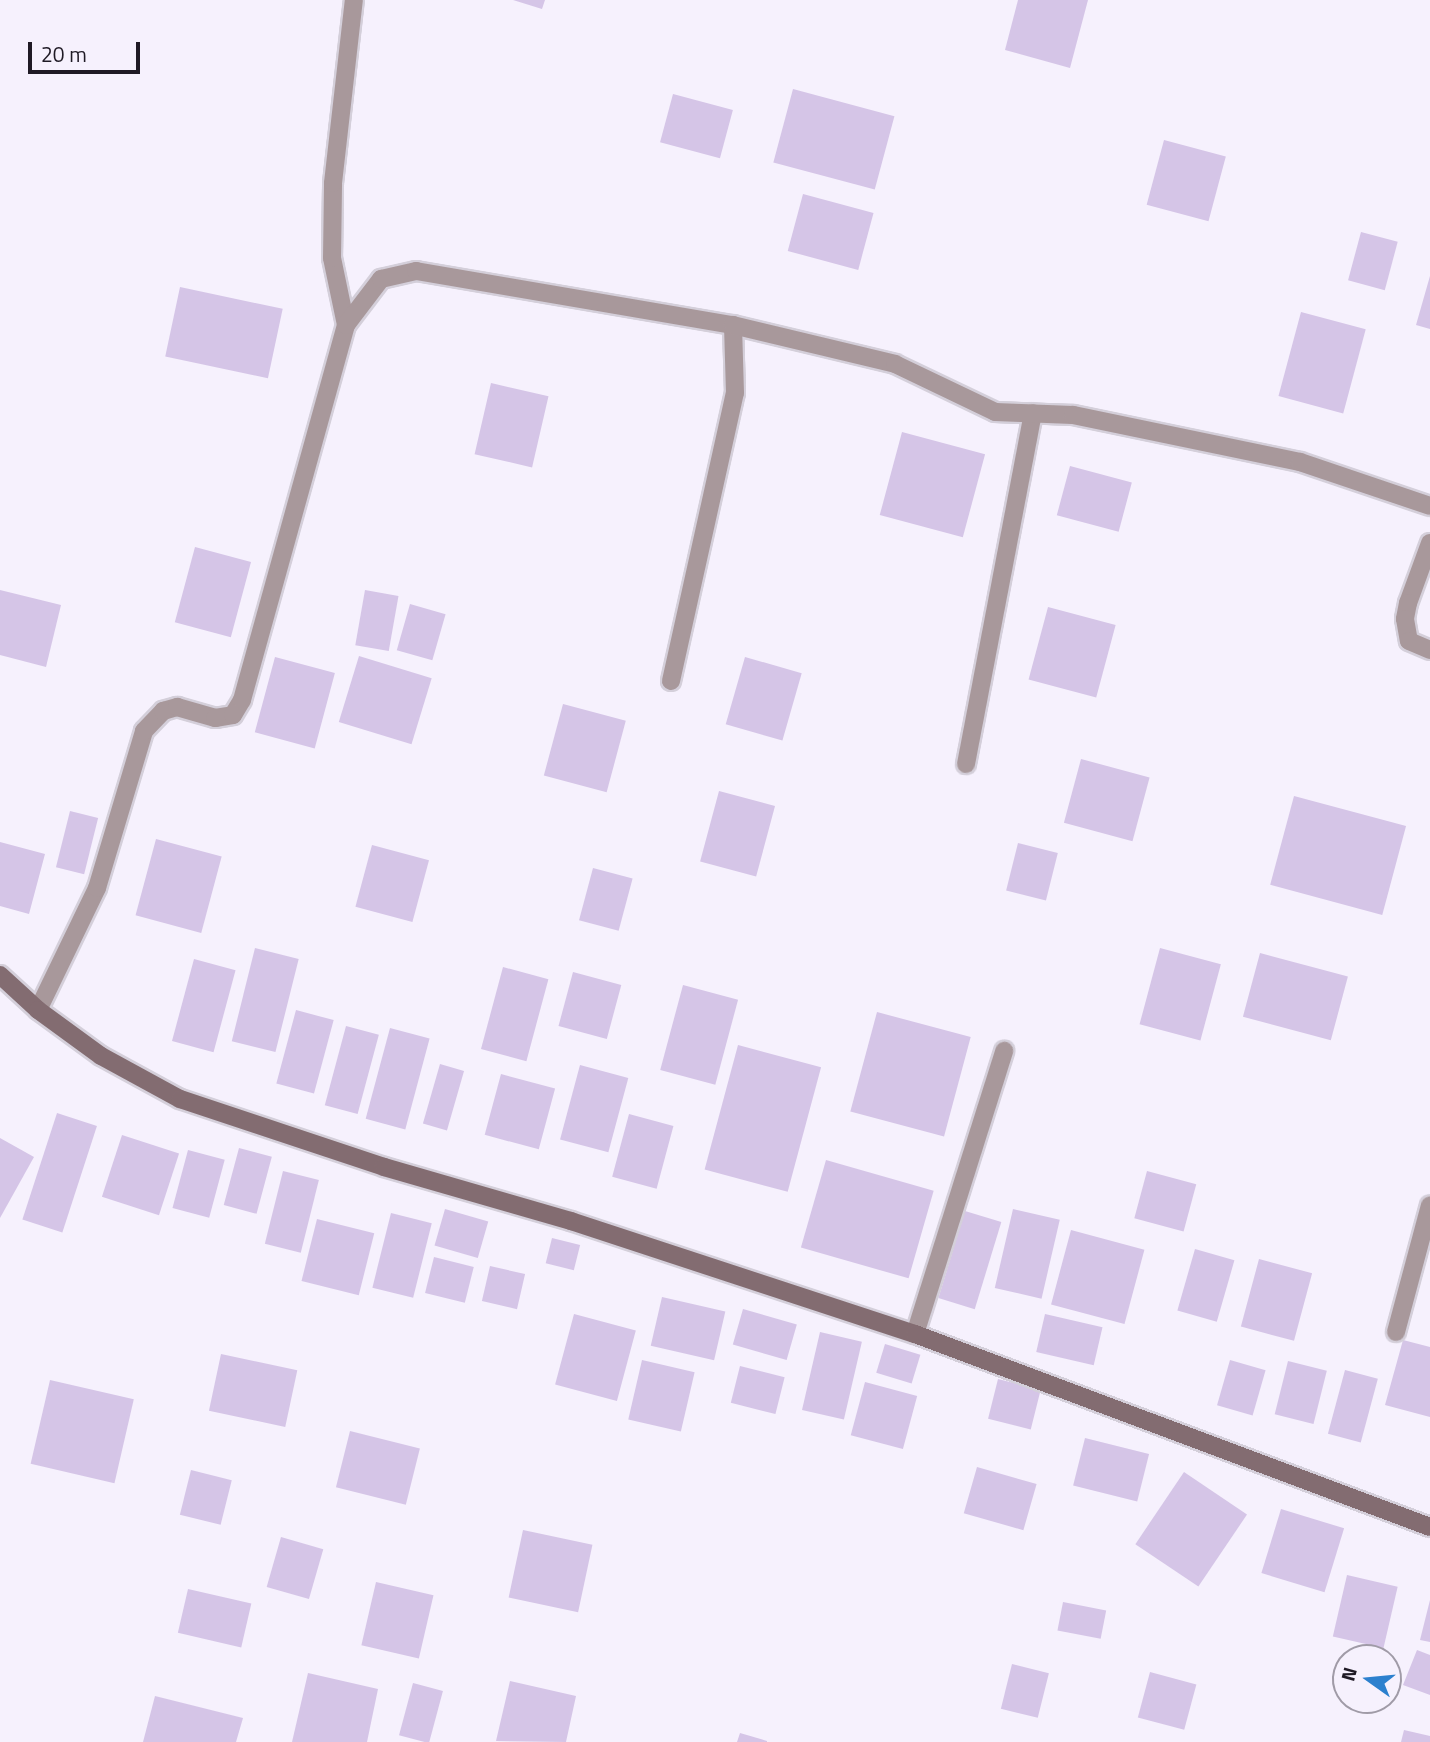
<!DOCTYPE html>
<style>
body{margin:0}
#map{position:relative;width:1430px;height:1742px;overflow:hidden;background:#f6f1fd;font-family:"Titillium Web",sans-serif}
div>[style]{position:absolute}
.building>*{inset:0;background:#d5c5e7;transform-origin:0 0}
.roads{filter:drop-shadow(2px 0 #d4cfda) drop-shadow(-2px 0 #d4cfda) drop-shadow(0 2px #d4cfda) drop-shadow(0 -2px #d4cfda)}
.minor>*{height:18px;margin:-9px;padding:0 9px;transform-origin:9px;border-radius:9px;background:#a8989b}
.secondary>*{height:18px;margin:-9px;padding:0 9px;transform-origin:9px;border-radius:9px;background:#836c71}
span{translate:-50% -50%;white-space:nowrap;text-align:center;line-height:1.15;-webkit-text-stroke:5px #f6f1fd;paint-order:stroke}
.north{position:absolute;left:1332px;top:1644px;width:70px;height:70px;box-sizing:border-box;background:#f6f1fd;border:2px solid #a09ba7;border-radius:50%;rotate:285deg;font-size:19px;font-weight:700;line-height:28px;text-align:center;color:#1f1a25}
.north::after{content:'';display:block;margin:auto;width:24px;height:32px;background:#2c80ce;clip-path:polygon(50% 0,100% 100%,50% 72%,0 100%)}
.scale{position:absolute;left:28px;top:42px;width:112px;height:32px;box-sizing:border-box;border:4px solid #1f1a25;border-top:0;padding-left:9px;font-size:21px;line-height:24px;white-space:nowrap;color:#1f1a25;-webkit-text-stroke:5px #f6f1fd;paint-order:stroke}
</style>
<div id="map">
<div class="building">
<div style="clip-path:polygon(513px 0,545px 0,542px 9px)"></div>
<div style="clip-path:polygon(1018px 0,1088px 0,1070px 68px,1005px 50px)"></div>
<div style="left:793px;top:89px;width:105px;height:76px;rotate:15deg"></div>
<div style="left:673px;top:94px;width:62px;height:50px;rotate:15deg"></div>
<div style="left:1164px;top:140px;width:64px;height:67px;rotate:15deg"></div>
<div style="left:803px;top:194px;width:73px;height:59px;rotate:15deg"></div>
<div style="left:1361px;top:232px;width:38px;height:50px;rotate:15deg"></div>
<div style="clip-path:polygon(1430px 276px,1430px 329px,1416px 325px)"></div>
<div style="left:180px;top:287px;width:105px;height:71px;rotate:12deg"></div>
<div style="left:1301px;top:312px;width:67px;height:87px;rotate:15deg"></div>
<div style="left:491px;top:383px;width:59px;height:73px;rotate:13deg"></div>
<div style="left:902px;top:432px;width:86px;height:86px;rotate:15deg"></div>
<div style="left:1070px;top:466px;width:64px;height:51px;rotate:15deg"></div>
<div style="left:195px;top:547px;width:58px;height:78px;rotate:15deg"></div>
<div style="clip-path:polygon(0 590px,61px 605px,46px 667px,0 655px)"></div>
<div style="left:365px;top:590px;width:34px;height:56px;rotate:10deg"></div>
<div style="left:410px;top:604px;width:37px;height:48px;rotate:16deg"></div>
<div style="left:1048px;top:607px;width:70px;height:75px;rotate:15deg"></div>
<div style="left:359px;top:656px;width:76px;height:69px;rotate:17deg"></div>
<div style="left:275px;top:657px;width:62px;height:78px;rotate:15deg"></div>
<div style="left:745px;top:657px;width:59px;height:70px;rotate:16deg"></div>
<div style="left:563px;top:704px;width:65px;height:74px;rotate:15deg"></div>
<div style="left:1081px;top:759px;width:71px;height:66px;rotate:15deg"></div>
<div style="left:719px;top:791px;width:58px;height:73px;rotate:15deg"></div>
<div style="left:1294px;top:796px;width:116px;height:92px;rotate:15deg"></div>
<div style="left:70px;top:811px;width:29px;height:58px;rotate:14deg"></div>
<div style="left:156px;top:839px;width:68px;height:79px;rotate:15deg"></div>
<div style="clip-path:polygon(0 842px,45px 854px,29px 914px,0 906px)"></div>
<div style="left:1018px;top:843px;width:41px;height:49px;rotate:14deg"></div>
<div style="left:372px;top:845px;width:59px;height:64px;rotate:15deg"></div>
<div style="left:593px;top:868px;width:41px;height:54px;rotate:15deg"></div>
<div style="left:255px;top:948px;width:45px;height:96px;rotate:14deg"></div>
<div style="left:1160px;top:948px;width:63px;height:79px;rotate:15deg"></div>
<div style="left:1260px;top:953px;width:91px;height:66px;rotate:15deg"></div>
<div style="left:194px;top:959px;width:43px;height:85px;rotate:15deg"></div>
<div style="left:503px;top:967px;width:47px;height:85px;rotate:15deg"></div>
<div style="left:573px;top:972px;width:50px;height:56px;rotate:15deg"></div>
<div style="left:683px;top:985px;width:57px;height:88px;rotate:15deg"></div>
<div style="left:296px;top:1010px;width:39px;height:76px;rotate:15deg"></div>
<div style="left:877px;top:1012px;width:97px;height:103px;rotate:15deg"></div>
<div style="left:346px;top:1026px;width:34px;height:82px;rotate:15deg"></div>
<div style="left:390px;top:1028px;width:41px;height:94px;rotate:15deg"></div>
<div style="left:738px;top:1045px;width:86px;height:129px;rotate:15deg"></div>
<div style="left:440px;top:1064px;width:25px;height:62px;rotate:16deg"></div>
<div style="left:580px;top:1065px;width:50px;height:77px;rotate:15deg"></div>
<div style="left:501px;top:1074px;width:56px;height:63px;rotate:15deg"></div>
<div style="left:57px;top:1113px;width:42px;height:112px;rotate:18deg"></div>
<div style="left:629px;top:1114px;width:46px;height:65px;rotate:15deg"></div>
<div style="left:122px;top:1135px;width:60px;height:65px;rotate:18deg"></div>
<div style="clip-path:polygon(0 1138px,34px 1157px,0 1218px)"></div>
<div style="left:239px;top:1148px;width:34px;height:59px;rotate:15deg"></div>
<div style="left:188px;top:1150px;width:38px;height:60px;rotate:15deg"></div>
<div style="left:826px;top:1160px;width:112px;height:91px;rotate:16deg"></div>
<div style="left:283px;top:1171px;width:37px;height:75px;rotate:14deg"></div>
<div style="left:1147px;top:1171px;width:51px;height:49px;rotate:15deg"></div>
<div style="left:445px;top:1209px;width:45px;height:38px;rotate:16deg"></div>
<div style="left:1013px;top:1209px;width:48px;height:81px;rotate:13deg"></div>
<div style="left:965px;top:1211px;width:38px;height:91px;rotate:17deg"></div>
<div style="left:391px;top:1213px;width:42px;height:77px;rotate:14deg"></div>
<div style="left:317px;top:1219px;width:59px;height:64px;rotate:14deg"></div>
<div style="left:1071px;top:1230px;width:76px;height:77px;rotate:15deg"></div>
<div style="left:552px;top:1238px;width:29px;height:26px;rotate:14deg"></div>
<div style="left:1195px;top:1249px;width:41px;height:64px;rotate:16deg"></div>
<div style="left:434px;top:1257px;width:41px;height:37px;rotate:14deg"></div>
<div style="left:1259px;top:1259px;width:55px;height:70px;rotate:15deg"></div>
<div style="left:490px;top:1266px;width:36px;height:36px;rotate:13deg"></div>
<div style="left:662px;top:1297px;width:65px;height:50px;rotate:13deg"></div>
<div style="left:743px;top:1309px;width:56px;height:37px;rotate:16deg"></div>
<div style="left:574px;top:1314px;width:64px;height:73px;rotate:15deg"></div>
<div style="left:1045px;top:1314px;width:59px;height:39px;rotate:13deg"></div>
<div style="left:820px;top:1332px;width:43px;height:80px;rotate:13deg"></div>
<div style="clip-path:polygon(1403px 1340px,1430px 1347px,1430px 1417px,1385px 1405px)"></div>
<div style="left:885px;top:1344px;width:37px;height:30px;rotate:17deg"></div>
<div style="left:221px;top:1354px;width:78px;height:58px;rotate:12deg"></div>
<div style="left:642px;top:1360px;width:54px;height:61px;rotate:13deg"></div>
<div style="left:1230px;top:1360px;width:37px;height:47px;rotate:16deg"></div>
<div style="left:1288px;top:1361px;width:40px;height:55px;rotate:14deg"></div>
<div style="left:740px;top:1366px;width:46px;height:38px;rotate:14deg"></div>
<div style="left:1345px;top:1370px;width:34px;height:66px;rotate:15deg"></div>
<div style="left:998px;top:1379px;width:44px;height:41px;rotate:14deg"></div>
<div style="left:50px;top:1380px;width:86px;height:86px;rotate:13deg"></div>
<div style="left:865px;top:1382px;width:54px;height:55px;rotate:15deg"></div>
<div style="left:350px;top:1431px;width:72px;height:58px;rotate:14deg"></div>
<div style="left:1085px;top:1438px;width:66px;height:49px;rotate:14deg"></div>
<div style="left:977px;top:1467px;width:62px;height:48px;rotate:16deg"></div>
<div style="left:191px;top:1470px;width:42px;height:46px;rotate:14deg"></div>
<div style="left:1184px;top:1472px;width:76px;height:87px;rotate:34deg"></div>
<div style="left:1281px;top:1509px;width:66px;height:67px;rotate:17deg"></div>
<div style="left:523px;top:1530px;width:71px;height:69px;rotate:12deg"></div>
<div style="left:281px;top:1537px;width:44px;height:52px;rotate:16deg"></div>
<div style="left:1347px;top:1575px;width:52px;height:63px;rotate:13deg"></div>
<div style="left:376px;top:1582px;width:59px;height:65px;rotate:13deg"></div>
<div style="left:188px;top:1589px;width:65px;height:45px;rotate:13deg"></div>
<div style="clip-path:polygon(1430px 1600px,1430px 1642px,1420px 1640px)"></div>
<div style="left:1063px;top:1602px;width:44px;height:29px;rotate:11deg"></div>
<div style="clip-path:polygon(1417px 1650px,1430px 1655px,1430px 1695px,1403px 1685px)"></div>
<div style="left:1012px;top:1664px;width:38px;height:46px;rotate:14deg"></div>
<div style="left:1150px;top:1672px;width:48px;height:47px;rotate:15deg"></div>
<div style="clip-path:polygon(308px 1673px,378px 1689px,367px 1742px,292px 1742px)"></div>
<div style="clip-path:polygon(510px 1681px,576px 1696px,566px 1742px,496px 1741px)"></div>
<div style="left:413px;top:1683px;width:31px;height:54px;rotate:15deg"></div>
<div style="clip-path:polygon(155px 1696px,243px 1718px,236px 1742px,143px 1742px)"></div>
<div style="clip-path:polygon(1404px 1730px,1430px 1736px,1430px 1742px,1401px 1742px)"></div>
<div style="clip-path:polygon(740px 1733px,767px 1741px,767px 1742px,737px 1742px)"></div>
</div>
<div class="roads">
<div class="minor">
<div style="left:346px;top:325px;width:68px;rotate:-101.8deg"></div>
<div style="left:332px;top:258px;width:75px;rotate:-89.2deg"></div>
<div style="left:333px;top:183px;width:184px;rotate:-83.5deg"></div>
<div style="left:1430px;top:543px;width:64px;rotate:110.1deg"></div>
<div style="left:1408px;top:603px;width:16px;rotate:101deg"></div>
<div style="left:1405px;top:619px;width:22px;rotate:80deg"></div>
<div style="left:1409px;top:641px;width:23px;rotate:23deg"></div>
<div style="left:671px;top:681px;width:295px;rotate:-77.5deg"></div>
<div style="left:735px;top:393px;width:68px;rotate:-91.7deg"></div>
<div style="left:966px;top:764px;width:357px;rotate:-79.2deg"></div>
<div style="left:38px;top:1010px;width:136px;rotate:-64.2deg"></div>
<div style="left:97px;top:888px;width:164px;rotate:-73.3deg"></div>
<div style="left:144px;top:731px;width:28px;rotate:-46deg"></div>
<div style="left:163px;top:711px;width:15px;rotate:-16deg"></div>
<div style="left:177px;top:707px;width:40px;rotate:16deg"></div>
<div style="left:215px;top:718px;width:18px;rotate:-9deg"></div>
<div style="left:233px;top:715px;width:17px;rotate:-59deg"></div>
<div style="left:242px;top:700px;width:389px;rotate:-74.5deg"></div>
<div style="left:346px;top:325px;width:58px;rotate:-52.7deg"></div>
<div style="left:381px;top:279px;width:36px;rotate:-13deg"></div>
<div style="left:416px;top:271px;width:322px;rotate:9.7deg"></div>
<div style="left:733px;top:325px;width:167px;rotate:13.5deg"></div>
<div style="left:895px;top:364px;width:111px;rotate:25.6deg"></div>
<div style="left:995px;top:412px;width:78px;rotate:2.2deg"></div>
<div style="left:1073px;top:415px;width:232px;rotate:11.7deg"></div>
<div style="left:1300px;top:462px;width:137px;rotate:18.7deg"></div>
<div style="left:1396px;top:1332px;width:131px;rotate:-75deg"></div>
<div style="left:915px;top:1334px;width:297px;rotate:-72.5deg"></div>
</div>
<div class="secondary">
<div style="left:0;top:975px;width:52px;rotate:42.6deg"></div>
<div style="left:38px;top:1010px;width:78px;rotate:36.1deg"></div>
<div style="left:101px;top:1056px;width:90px;rotate:28.6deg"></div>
<div style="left:180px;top:1099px;width:215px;rotate:18.4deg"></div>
<div style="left:384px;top:1167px;width:195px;rotate:16.1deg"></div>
<div style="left:571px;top:1221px;width:362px;rotate:18.2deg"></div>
<div style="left:915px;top:1334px;width:550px;rotate:20.54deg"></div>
</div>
</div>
<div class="north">N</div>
<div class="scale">20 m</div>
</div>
